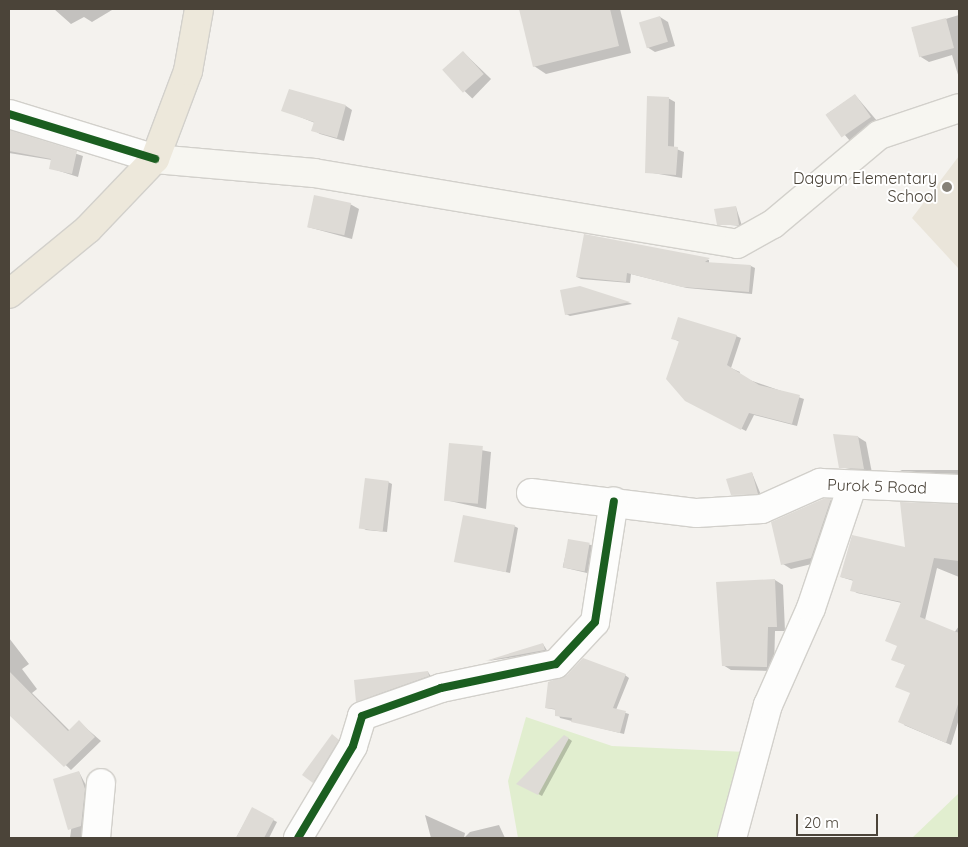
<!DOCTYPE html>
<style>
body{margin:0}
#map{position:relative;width:968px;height:847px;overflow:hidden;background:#f4f2ee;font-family:Quicksand,sans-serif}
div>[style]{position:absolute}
.education>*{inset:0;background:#eae5da}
.green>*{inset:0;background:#e1eecf}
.shadow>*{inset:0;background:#0003;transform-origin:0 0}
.building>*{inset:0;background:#dedbd6;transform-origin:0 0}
.roads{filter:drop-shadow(1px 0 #d2d0cb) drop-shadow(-1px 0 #d2d0cb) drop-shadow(0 1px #d2d0cb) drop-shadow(0 -1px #d2d0cb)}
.street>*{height:28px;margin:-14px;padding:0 14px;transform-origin:14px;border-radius:14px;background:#fdfdfc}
.secondary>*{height:28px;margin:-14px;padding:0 14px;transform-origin:14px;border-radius:14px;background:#f7f6f1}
.highway>*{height:28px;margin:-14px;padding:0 14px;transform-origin:14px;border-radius:14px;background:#ede8db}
.cycleway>*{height:8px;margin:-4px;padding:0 4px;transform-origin:4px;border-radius:4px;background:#1b5e20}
.dots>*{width:14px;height:14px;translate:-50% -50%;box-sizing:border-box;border:2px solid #fff;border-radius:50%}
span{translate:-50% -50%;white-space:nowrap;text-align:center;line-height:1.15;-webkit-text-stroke:4px #fff;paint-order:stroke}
.poi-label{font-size:16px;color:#4b4439}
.right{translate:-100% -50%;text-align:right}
.street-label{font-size:16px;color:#4b4439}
.frame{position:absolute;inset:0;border:10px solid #4b4439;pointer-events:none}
.scale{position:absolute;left:796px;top:814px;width:82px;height:22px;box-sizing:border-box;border:2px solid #4b4439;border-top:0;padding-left:6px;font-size:15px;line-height:18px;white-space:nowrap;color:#4b4439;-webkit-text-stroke:4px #fff;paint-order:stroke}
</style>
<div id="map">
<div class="education">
<div style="clip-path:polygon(959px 156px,959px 269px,912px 218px)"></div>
</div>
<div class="green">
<div style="clip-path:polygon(526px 717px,612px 746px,746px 752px,723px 838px,518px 838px,508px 781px)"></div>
<div style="clip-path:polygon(959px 793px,959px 838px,912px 838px)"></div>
</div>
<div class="shadow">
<div style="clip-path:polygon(54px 9px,111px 9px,112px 10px,92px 22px,84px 17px,71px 24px)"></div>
<div style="clip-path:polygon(520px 9px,620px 9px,631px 53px,546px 74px,534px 66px)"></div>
<div style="clip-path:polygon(959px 15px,959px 78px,952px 55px,929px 62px,921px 57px,912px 29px)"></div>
<div style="clip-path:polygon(660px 17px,668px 22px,675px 46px,655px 52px,647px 47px)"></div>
<div style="left:463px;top:52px;width:39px;height:27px;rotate:44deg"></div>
<div style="clip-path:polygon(855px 95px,878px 122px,850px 141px,827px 114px)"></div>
<div style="clip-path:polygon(668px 98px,675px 102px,674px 148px,684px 152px,682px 178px,647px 172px)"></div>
<div style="clip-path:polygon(346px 106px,352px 110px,344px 141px,320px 134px,313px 130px,315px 123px,283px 110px)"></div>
<div style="clip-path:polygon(9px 132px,83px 156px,78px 177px,50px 168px,52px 160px,9px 153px)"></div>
<div style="clip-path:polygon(350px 204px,359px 209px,352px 239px,308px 227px)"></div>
<div style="clip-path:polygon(736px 207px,742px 226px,718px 224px)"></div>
<div style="clip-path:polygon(585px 236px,709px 260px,709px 263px,751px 266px,755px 268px,752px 294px,687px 288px,631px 274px,630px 283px,581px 279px,577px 277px)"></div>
<div style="clip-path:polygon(580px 287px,630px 303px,632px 304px,570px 316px,566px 314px)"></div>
<div style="clip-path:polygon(736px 336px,741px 338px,731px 368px,740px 372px,738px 376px,804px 399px,797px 426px,754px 415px,746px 431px,691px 403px,680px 342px,672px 338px)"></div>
<div style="clip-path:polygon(858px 437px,866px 442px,872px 473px,840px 467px)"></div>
<div style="clip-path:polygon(451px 444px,491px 452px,486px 509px,445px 500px)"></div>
<div style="clip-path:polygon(900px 470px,959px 470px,959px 475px,902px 471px)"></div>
<div style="clip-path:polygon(752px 473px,761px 495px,732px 494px)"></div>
<div style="clip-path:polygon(388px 482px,392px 484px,387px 532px,366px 530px,363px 528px)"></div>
<div style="clip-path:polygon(831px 500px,839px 505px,820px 562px,791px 569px,783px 564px,772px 523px)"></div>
<div style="clip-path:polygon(901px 503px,959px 506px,959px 577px,937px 568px,925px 620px,954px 633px,959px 626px,959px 719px,951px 745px,904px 725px,911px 693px,906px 665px,898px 662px,902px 603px,857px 593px,852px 590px,854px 581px,841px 577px,906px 549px)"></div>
<div style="clip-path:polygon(514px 526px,518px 528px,510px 573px,456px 561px)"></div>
<div style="left:569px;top:540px;width:26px;height:28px;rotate:13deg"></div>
<div style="clip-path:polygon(775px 580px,783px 585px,785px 631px,775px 631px,774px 671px,731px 670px,723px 665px)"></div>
<div style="clip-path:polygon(9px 638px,29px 664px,22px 669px,37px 689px,32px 693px,70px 731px,79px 722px,101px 741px,71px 770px,9px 712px)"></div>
<div style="clip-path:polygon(543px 644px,548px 652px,488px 661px)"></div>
<div style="clip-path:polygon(428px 672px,432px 678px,357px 701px)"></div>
<div style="clip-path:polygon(625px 675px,629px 678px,616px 710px,629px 714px,624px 734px,560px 718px,557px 710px,546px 708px)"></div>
<div style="clip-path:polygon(332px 736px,342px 742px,317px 784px,304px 775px)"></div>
<div style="clip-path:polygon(568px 738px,572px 741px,542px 796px,518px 783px)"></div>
<div style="clip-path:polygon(79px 772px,90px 793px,86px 838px,70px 838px)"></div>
<div style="clip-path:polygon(252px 809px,277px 822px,269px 838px,236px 838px)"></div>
<div style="clip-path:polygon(425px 815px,465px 833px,464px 838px,431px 838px)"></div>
<div style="clip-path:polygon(499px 825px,505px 838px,464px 838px,470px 832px)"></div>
</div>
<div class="building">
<div style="clip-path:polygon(519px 9px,610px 9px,619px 46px,533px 67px)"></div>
<div style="left:660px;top:16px;width:27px;height:22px;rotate:73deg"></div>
<div style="left:946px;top:18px;width:31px;height:36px;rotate:75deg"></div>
<div style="left:463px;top:51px;width:31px;height:28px;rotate:48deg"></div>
<div style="clip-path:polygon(289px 89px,346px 105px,337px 138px,311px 131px,314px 122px,281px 111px)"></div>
<div style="left:855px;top:94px;width:28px;height:36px;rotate:55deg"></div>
<div style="clip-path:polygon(647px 96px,669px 97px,668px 146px,678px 147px,676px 175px,645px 173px)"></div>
<div style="clip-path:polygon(9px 130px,77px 151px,72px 174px,49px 169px,51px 159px,9px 151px)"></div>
<div style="left:314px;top:195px;width:38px;height:33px;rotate:12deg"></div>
<div style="clip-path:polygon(736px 206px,739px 225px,717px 225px,714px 209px)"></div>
<div style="clip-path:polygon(584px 234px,710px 258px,705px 262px,751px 265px,749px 292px,682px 287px,627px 273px,626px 282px,576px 277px)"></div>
<div style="clip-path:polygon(580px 286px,630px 302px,565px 315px,560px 290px)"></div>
<div style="clip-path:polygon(678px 317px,737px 335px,727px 365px,759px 385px,800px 395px,792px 424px,749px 413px,741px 430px,685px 401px,666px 379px,679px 341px,671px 339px)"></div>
<div style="clip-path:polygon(833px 434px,858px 436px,864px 469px,839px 468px)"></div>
<div style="left:449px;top:443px;width:34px;height:58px;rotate:5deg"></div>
<div style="clip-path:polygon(752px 472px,758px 494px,731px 495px,726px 479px)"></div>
<div style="left:365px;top:478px;width:24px;height:51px;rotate:7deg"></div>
<div style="clip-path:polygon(823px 499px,831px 499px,811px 558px,781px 565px,771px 522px)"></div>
<div style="clip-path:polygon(900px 502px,959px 504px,959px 561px,934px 558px,920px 617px,959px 633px,959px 701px,946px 743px,898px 722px,910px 693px,895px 687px,905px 665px,891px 660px,897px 646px,885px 641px,901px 602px,850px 591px,853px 580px,840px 577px,852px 535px,905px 547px)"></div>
<div style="left:463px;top:515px;width:53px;height:48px;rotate:11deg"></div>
<div style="left:568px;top:539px;width:22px;height:29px;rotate:10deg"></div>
<div style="clip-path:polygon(775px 579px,777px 627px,768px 627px,767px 667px,722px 666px,716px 582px)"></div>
<div style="clip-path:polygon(543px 643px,545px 650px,485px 661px)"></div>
<div style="clip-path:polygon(583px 658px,626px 674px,613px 708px,626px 711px,620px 733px,571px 722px,572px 718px,555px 716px,555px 709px,545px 708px,548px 682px,567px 675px)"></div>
<div style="clip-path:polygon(9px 671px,68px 731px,79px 720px,95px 737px,64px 767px,9px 715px)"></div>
<div style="clip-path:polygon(428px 671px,429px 676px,356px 702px,354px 680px)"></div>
<div style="clip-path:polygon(332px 734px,339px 740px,313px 783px,302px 775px)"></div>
<div style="clip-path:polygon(564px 735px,569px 738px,538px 795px,516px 784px)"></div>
<div style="clip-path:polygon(79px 771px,85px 789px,81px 826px,68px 830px,53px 779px)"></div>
<div style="clip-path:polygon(252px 807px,274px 819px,264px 838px,236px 838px)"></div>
</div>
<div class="roads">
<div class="street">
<div style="left:9px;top:114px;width:153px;rotate:17.1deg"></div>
<div style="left:531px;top:493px;width:167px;rotate:6.9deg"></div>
<div style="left:697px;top:513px;width:65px;rotate:-3.5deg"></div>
<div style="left:762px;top:509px;width:64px;rotate:-24.1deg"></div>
<div style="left:820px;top:483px;width:139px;rotate:2.5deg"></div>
<div style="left:96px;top:838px;width:55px;rotate:-84.8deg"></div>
<div style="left:298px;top:838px;width:107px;rotate:-59.1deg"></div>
<div style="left:353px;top:746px;width:31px;rotate:-73deg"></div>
<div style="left:362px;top:716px;width:84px;rotate:-19.5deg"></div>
<div style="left:441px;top:688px;width:117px;rotate:-11.8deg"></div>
<div style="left:556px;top:664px;width:57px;rotate:-47.1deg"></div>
<div style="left:595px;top:622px;width:122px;rotate:-81.1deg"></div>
<div style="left:732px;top:838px;width:138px;rotate:-74.9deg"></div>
<div style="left:768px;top:705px;width:106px;rotate:-66.1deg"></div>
<div style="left:811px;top:608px;width:129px;rotate:-71.4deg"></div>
</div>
<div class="secondary">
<div style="left:155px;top:159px;width:160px;rotate:5deg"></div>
<div style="left:314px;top:173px;width:429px;rotate:9.5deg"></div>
<div style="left:737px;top:244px;width:41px;rotate:-29.1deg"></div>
<div style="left:773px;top:224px;width:138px;rotate:-40deg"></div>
<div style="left:879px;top:135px;width:84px;rotate:-18.6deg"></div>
</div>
<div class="highway">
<div style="left:9px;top:294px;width:102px;rotate:-39.4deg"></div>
<div style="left:88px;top:229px;width:97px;rotate:-46.3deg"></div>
<div style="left:155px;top:159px;width:94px;rotate:-69.4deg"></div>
<div style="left:188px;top:71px;width:63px;rotate:-79.9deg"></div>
</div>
</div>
<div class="cycleway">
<div style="left:9px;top:114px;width:153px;rotate:17.1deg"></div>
<div style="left:298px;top:838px;width:107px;rotate:-59.1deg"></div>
<div style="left:353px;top:746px;width:31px;rotate:-73deg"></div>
<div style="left:362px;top:716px;width:84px;rotate:-19.5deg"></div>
<div style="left:441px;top:688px;width:117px;rotate:-11.8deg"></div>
<div style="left:556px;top:664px;width:57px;rotate:-47.1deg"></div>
<div style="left:595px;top:622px;width:122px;rotate:-81.1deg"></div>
</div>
<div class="dots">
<div style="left:947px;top:187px;background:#868178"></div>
</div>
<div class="poi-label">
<span class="right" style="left:937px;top:187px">Dagum Elementary<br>School</span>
</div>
<div class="street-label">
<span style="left:877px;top:486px;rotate:2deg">Purok 5 Road</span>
</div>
<div class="frame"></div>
<div class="scale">20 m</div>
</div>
